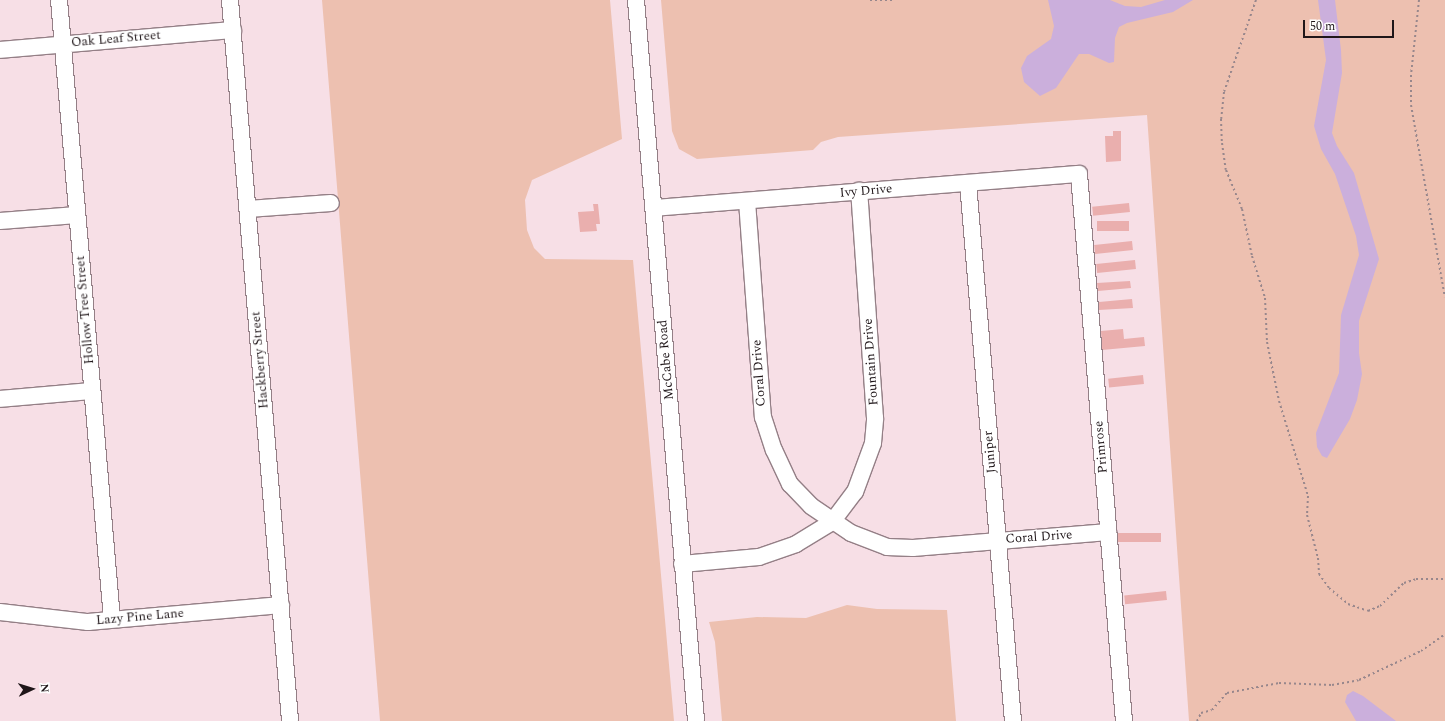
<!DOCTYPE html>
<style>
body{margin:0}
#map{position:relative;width:1445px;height:721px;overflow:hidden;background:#f7dfe6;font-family:Spectral,serif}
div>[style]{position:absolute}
.green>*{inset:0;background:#edc0b0}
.water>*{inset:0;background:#cbafdc}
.building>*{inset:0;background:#eaafae;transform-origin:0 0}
.path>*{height:2px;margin-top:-1px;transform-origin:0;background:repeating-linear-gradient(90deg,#98878c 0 2px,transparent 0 5px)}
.roads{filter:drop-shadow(1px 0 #947f86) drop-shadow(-1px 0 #947f86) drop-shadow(0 1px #947f86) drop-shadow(0 -1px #947f86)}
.minor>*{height:16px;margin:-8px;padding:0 8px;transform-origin:8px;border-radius:8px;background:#fff}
span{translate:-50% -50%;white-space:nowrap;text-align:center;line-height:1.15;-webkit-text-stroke:3px #fff;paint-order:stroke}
.street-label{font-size:13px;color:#1f1619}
.north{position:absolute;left:12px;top:669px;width:40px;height:40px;-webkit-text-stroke:3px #fff;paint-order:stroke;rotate:86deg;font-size:11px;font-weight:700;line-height:16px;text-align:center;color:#1f1619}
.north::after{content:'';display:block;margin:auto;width:14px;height:18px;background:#1f1619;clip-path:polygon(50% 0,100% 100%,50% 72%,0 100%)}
.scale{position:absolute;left:1303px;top:20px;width:91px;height:18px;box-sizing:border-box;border:2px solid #1f1619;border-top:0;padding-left:5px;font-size:12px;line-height:14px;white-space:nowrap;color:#1f1619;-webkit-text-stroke:3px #fff;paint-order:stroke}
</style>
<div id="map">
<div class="green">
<div style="clip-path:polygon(322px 0,610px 0,622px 139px,532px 180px,525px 200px,527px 230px,534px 248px,545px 259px,633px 260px,674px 721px,380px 721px)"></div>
<div style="clip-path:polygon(661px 0,1445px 0,1445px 721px,1189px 721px,1147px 115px,838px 137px,821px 142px,813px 150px,697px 159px,679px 149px,672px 131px)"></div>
<div style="clip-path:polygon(847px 605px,877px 609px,947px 610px,956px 721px,722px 721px,715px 642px,709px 622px,757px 617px,806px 618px)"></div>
</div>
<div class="water">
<div style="clip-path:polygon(1048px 0,1110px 0,1125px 6px,1141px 7px,1165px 0,1193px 0,1173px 12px,1127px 23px,1119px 27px,1115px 38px,1114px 62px,1109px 63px,1089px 54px,1079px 54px,1056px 88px,1040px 96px,1024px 82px,1021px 68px,1027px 56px,1051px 39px,1054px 26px)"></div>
<div style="clip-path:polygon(1318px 0,1335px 0,1341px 50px,1342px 73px,1332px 133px,1337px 146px,1354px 173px,1379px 259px,1359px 321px,1359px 353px,1362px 374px,1357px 400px,1350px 419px,1327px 458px,1322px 456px,1317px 447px,1316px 433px,1339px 373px,1341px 315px,1359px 255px,1356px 236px,1335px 174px,1321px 149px,1314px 126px,1326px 60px)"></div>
<div style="clip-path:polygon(1353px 691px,1363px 696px,1396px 721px,1356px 721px,1345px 702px,1347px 695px)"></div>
</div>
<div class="building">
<div style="clip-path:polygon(1113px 131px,1121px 131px,1121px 161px,1106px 162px,1105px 136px,1113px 136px)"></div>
<div style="left:1129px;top:203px;width:9px;height:37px;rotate:84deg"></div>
<div style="clip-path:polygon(593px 204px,598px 204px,600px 224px,596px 224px,597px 231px,580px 232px,578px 212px,594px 211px)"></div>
<div style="left:1129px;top:221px;width:10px;height:32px;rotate:90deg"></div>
<div style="left:1132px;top:241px;width:9px;height:38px;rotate:84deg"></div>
<div style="left:1135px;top:260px;width:9px;height:39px;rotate:84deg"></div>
<div style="clip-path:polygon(1130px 281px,1131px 288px,1098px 291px,1097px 283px)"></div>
<div style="clip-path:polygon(1132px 299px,1133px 308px,1099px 310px,1099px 302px)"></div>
<div style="clip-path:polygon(1123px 329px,1124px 339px,1144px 337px,1145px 346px,1102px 350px,1101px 331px)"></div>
<div style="left:1143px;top:375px;width:9px;height:35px;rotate:84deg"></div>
<div style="left:1161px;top:533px;width:9px;height:43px;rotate:90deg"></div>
<div style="left:1166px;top:591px;width:9px;height:42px;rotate:84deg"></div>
</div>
<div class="path">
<div style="left:870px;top:0;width:24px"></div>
<div style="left:1256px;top:0;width:97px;rotate:109.2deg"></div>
<div style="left:1224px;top:92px;width:27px;rotate:96deg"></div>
<div style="left:1221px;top:119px;width:24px;rotate:88deg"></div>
<div style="left:1222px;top:143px;width:27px;rotate:82deg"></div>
<div style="left:1226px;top:170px;width:42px;rotate:67.7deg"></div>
<div style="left:1242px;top:209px;width:48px;rotate:78deg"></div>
<div style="left:1252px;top:256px;width:44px;rotate:72.8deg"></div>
<div style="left:1265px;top:298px;width:44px;rotate:87.4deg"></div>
<div style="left:1267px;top:342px;width:60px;rotate:78.5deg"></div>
<div style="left:1279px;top:401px;width:99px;rotate:73deg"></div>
<div style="left:1308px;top:496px;width:19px;rotate:93deg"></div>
<div style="left:1307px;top:515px;width:44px;rotate:75.7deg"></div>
<div style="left:1318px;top:558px;width:16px;rotate:86deg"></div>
<div style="left:1319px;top:574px;width:17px;rotate:54deg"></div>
<div style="left:1329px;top:588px;width:25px;rotate:40deg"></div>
<div style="left:1348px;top:604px;width:21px;rotate:19deg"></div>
<div style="left:1368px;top:611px;width:13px;rotate:-23deg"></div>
<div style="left:1380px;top:606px;width:33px;rotate:-44deg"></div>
<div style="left:1404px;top:583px;width:13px;rotate:-18deg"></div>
<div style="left:1416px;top:579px;width:29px"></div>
<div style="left:1419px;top:0;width:75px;rotate:96.1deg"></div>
<div style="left:1411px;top:75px;width:30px;rotate:90deg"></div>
<div style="left:1411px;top:105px;width:195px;rotate:80deg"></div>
<div style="left:1197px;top:721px;width:9px;rotate:-63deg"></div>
<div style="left:1201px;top:713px;width:11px;rotate:-15deg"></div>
<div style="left:1212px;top:710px;width:23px;rotate:-49deg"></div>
<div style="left:1227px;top:693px;width:53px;rotate:-10.9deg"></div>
<div style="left:1279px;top:683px;width:53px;rotate:2.2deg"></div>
<div style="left:1332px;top:685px;width:27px;rotate:-10deg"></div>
<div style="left:1359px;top:680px;width:68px;rotate:-25.1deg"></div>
<div style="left:1421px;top:651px;width:29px;rotate:-35deg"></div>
</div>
<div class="roads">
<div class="minor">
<div style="left:59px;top:0;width:621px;rotate:85.11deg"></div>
<div style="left:230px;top:0;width:723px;rotate:85.24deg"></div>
<div style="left:636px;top:0;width:723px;rotate:85.24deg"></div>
<div style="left:0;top:50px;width:234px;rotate:-4.9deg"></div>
<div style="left:968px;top:183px;width:540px;rotate:85.22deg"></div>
<div style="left:747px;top:201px;width:217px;rotate:85.8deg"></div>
<div style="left:763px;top:417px;width:35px;rotate:72deg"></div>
<div style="left:774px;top:450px;width:38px;rotate:65deg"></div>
<div style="left:790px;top:484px;width:30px;rotate:46deg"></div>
<div style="left:811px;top:506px;width:48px;rotate:34deg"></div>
<div style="left:851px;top:533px;width:39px;rotate:21deg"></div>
<div style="left:887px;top:547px;width:26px;rotate:2deg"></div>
<div style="left:913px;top:548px;width:196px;rotate:-4.7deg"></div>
<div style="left:654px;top:208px;width:426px;rotate:-4.6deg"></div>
<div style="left:1079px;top:174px;width:549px;rotate:85.3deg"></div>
<div style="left:248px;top:209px;width:83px;rotate:-4.1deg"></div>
<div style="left:0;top:221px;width:77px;rotate:-4.5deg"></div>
<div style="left:0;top:399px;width:92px;rotate:-5deg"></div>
<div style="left:682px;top:564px;width:77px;rotate:-5.2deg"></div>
<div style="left:759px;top:557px;width:39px;rotate:-19deg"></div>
<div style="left:796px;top:544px;width:42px;rotate:-31.4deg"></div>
<div style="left:832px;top:522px;width:38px;rotate:-53deg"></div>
<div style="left:855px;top:492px;width:52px;rotate:-69.8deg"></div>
<div style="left:873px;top:443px;width:25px;rotate:-85deg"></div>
<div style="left:875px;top:418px;width:228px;rotate:-94deg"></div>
<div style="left:0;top:612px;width:89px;rotate:6.5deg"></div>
<div style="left:88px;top:622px;width:194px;rotate:-5deg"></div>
</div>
</div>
<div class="street-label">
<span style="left:116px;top:39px;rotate:-5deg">Oak Leaf Street</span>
<span style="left:866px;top:191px;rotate:-5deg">Ivy Drive</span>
<span style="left:85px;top:310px;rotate:-95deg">Hollow Tree Street</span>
<span style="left:260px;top:360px;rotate:-95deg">Hackberry Street</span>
<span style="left:666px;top:360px;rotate:-95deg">McCabe Road</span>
<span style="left:871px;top:362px;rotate:-94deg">Fountain Drive</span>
<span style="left:759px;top:373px;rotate:-94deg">Coral Drive</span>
<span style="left:1101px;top:447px;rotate:-95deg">Primrose</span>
<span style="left:990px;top:452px;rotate:-95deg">Juniper</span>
<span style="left:1039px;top:537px;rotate:-4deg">Coral Drive</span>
<span style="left:140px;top:617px;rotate:-5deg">Lazy Pine Lane</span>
</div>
<div class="north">N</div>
<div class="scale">50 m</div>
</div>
